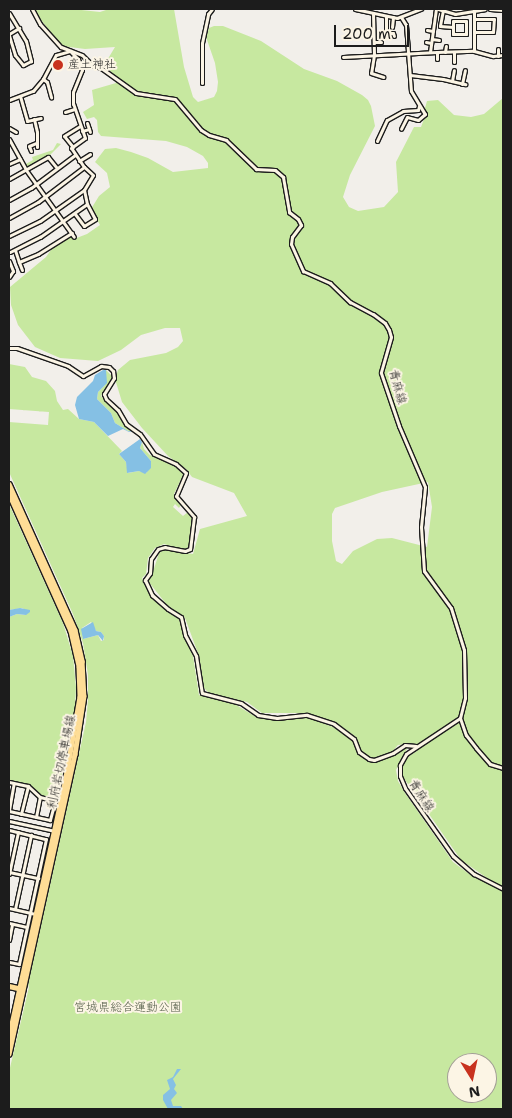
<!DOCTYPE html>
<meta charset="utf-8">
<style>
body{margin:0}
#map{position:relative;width:512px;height:1118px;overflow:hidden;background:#f2efea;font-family:"Shantell Sans","Klee One",sans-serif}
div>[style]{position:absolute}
.green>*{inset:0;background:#c7e8a0}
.water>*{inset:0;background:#85c0e4}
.roads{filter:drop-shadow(1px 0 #1c1c1c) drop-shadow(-1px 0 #1c1c1c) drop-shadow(0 1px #1c1c1c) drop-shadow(0 -1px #1c1c1c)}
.minor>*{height:3px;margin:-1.5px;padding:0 1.5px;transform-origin:1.5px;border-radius:1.5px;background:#fcf5e5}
.major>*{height:4.5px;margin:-2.25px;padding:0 2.25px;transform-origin:2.25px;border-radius:2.25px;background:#fedd96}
.dots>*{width:14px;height:14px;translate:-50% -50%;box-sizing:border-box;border:2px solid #fcf5e5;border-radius:50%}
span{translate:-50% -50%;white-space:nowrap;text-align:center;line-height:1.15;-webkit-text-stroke:4px #fcf5e5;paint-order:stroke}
.poi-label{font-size:12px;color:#1c1c1c}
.left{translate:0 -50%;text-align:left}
.street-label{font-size:12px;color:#1c1c1c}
.park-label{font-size:12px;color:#4f5944}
.frame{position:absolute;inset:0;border:10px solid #1c1c1c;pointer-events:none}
.north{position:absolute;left:447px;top:1053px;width:50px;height:50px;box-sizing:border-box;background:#fcf5e5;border:1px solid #a29e95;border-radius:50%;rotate:170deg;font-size:14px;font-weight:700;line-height:20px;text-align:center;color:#1c1c1c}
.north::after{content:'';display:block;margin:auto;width:18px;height:22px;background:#c8321e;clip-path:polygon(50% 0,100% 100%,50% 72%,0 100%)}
.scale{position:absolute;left:334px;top:25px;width:75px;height:22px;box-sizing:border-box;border:2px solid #1c1c1c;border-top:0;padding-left:6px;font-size:15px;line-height:18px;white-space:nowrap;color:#1c1c1c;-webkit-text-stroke:4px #fcf5e5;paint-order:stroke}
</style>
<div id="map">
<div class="green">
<div style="clip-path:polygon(evenodd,32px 9px,72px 9px,100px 12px,109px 9px,174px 9px,184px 67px,193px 97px,198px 102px,214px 97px,217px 91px,218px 82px,215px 63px,206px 37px,209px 28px,214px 26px,223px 26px,261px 41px,304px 69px,337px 81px,362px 95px,368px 100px,371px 106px,375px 126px,350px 175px,343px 197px,349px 207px,358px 211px,384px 207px,398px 192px,396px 162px,414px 127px,421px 127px,426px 114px,425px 108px,427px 101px,438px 100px,454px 115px,471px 117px,484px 114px,503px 98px,503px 889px,461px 860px,403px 777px,402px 767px,406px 758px,417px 751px,408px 744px,398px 745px,392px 752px,374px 758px,369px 757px,360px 750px,356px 737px,335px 722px,305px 713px,262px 713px,247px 702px,209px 693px,204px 688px,199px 656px,185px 618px,167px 605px,148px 581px,152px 575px,159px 553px,163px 550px,193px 554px,200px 529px,247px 516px,234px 493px,192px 477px,186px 469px,168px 456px,142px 428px,122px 402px,115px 379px,118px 370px,130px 360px,166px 353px,178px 347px,183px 341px,180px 328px,165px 328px,141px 335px,121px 350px,98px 361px,60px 358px,35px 347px,18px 325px,11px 305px,10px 287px,46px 257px,53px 247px,72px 236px,74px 239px,87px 234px,100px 225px,91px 209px,99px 196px,110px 187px,107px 173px,95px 162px,105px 149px,116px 148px,131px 152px,148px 158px,173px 172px,208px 168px,208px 163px,203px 156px,187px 147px,166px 141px,101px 136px,98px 132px,97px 120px,94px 117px,87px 119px,83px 112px,94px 105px,92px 90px,116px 83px,106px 62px,115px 47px,85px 49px,62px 46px,32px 9px,428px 482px,432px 507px,427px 547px,392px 538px,377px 539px,353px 551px,342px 564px,336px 561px,332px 541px,332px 514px,335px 508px,382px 492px,428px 482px)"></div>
<div style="clip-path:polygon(57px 143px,61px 144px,49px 156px,26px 168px,24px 165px,33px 160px,32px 157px,53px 150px)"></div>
<div style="clip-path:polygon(evenodd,9px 364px,25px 367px,32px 377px,46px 381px,55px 391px,57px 401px,63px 410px,68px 409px,79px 419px,94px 422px,122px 451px,119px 454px,126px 462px,128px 473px,139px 471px,146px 473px,151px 465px,151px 461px,140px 448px,142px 442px,144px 449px,150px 455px,175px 465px,184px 473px,174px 494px,174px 498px,181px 505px,179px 508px,175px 504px,173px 507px,183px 516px,188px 512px,192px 517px,189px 546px,185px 550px,164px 544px,155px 548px,148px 558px,146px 574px,142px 578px,150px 595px,179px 619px,193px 656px,199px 695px,233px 703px,256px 717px,277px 720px,307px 717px,333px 727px,353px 739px,358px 753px,372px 762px,395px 754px,403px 747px,408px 747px,396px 770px,398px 781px,405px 793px,453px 862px,472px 876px,503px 891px,503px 1109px,9px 1109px,9px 1072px,29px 987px,28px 985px,86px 722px,88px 700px,88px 675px,83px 643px,73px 614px,9px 472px,9px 422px,48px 425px,49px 412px,9px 409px,9px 364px,91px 622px,96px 631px,101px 632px,104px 636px,104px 640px,101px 641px,98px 635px,83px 639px,82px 628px,91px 622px,9px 364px,457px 1063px,487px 1063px,487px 1093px,457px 1093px,457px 1063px)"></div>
<div style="clip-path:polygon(106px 370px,112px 376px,112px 379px,101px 396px,117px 413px,125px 426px,133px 431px,128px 431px,115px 423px,111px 413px,97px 399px,98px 392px,105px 385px)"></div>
<div style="clip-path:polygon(9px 504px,63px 623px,73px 656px,76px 687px,75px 709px,57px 800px,41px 796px,29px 785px,9px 781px,9px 617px,17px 614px,26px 615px,26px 610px,22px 608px,9px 610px)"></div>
</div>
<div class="water">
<div style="clip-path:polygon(103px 370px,106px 370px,107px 383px,98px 392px,97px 399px,111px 413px,115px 423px,128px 431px,134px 432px,129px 432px,123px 429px,108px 436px,94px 422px,79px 419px,75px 405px,77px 397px,93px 381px,95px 375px)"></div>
<div style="clip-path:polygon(140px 439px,142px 442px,140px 448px,151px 461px,151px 468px,145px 474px,139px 471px,127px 473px,126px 462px,119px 454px)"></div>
<div style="clip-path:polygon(20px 608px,30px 610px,30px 612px,26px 615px,17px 614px,9px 617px,9px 610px)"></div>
<div style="clip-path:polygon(93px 622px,96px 631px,101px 632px,104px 636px,103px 641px,98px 635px,83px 639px,81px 629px)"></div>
<div style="clip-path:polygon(177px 1069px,181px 1069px,173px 1079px,176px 1085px,174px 1089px,177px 1093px,171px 1100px,173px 1106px,181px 1106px,183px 1109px,168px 1109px,163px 1100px,163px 1095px,170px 1089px,167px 1080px,173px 1077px)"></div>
</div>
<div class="roads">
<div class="minor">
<div style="left:32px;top:9px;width:17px;rotate:62deg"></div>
<div style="left:40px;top:24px;width:31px;rotate:48deg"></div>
<div style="left:61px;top:47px;width:22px;rotate:21deg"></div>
<div style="left:82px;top:55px;width:14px;rotate:45deg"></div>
<div style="left:92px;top:65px;width:9px;rotate:18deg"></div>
<div style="left:101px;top:68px;width:43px;rotate:35.5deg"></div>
<div style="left:136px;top:93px;width:39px;rotate:9deg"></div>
<div style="left:175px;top:99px;width:40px;rotate:50deg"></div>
<div style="left:201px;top:130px;width:9px;rotate:32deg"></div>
<div style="left:209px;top:135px;width:18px;rotate:16deg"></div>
<div style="left:226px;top:140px;width:42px;rotate:44deg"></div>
<div style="left:256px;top:169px;width:19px;rotate:3deg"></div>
<div style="left:275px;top:170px;width:11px;rotate:41deg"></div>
<div style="left:283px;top:177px;width:36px;rotate:80deg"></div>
<div style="left:289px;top:212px;width:11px;rotate:38deg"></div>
<div style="left:298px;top:219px;width:7px;rotate:63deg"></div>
<div style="left:301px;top:225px;width:15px;rotate:127deg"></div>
<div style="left:292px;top:237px;width:7px;rotate:98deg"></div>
<div style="left:291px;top:244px;width:30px;rotate:66deg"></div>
<div style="left:303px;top:271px;width:30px;rotate:24deg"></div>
<div style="left:330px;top:283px;width:28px;rotate:44deg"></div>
<div style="left:350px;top:302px;width:26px;rotate:28deg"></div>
<div style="left:373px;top:314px;width:15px;rotate:37deg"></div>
<div style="left:385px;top:323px;width:8px;rotate:60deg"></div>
<div style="left:389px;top:330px;width:7px;rotate:74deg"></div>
<div style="left:391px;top:337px;width:37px;rotate:106deg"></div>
<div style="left:381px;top:373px;width:56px;rotate:71.2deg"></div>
<div style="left:399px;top:426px;width:66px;rotate:66.9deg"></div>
<div style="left:425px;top:487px;width:40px;rotate:95.7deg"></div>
<div style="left:421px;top:527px;width:44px;rotate:86.1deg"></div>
<div style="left:424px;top:571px;width:46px;rotate:53.9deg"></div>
<div style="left:451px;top:608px;width:44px;rotate:72.8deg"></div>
<div style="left:464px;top:650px;width:48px;rotate:88.8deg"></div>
<div style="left:465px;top:698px;width:21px;rotate:104deg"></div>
<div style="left:460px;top:718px;width:65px;rotate:146.3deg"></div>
<div style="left:406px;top:754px;width:13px;rotate:119deg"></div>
<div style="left:400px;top:765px;width:11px;rotate:90deg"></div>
<div style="left:400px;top:776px;width:13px;rotate:67deg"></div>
<div style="left:405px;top:788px;width:83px;rotate:54.8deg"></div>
<div style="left:453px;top:856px;width:28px;rotate:41deg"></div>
<div style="left:474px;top:874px;width:33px;rotate:27deg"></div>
<div style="left:355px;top:9px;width:43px;rotate:12.1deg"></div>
<div style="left:397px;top:18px;width:26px;rotate:-21deg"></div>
<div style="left:438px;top:9px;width:18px;rotate:16deg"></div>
<div style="left:455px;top:14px;width:30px;rotate:-9deg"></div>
<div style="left:490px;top:9px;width:13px;rotate:4deg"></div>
<div style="left:443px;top:10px;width:16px;rotate:101deg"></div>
<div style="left:440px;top:26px;width:13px;rotate:4deg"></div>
<div style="left:9px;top:13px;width:33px;rotate:59deg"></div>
<div style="left:26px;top:41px;width:21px;rotate:76deg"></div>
<div style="left:31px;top:61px;width:9px;rotate:153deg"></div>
<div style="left:23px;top:65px;width:13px;rotate:-129deg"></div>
<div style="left:15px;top:55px;width:21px;rotate:-107deg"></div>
<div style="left:373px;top:13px;width:42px;rotate:88.6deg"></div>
<div style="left:374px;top:55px;width:18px;rotate:99deg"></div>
<div style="left:371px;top:73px;width:13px;rotate:18deg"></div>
<div style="left:386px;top:16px;width:17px;rotate:90deg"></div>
<div style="left:386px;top:33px;width:7px"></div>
<div style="left:393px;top:33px;width:3px;rotate:72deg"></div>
<div style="left:401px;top:17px;width:9px;rotate:58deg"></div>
<div style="left:406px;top:25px;width:66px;rotate:85.7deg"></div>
<div style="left:411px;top:91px;width:27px;rotate:59deg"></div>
<div style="left:425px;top:114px;width:9px;rotate:139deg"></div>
<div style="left:418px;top:120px;width:11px;rotate:-165deg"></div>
<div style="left:407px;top:117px;width:13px;rotate:117deg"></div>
<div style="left:453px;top:21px;width:13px"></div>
<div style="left:466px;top:21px;width:13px;rotate:90deg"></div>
<div style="left:466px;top:34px;width:13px;rotate:180deg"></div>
<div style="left:453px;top:34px;width:13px;rotate:-90deg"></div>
<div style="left:392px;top:27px;width:10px;rotate:-84deg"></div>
<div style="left:427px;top:30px;width:6px;rotate:9deg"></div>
<div style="left:474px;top:32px;width:19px"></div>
<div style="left:493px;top:32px;width:13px;rotate:-86deg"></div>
<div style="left:494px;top:19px;width:20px;rotate:180deg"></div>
<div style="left:9px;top:34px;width:12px;rotate:-31deg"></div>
<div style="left:432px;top:39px;width:7px;rotate:8deg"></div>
<div style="left:374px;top:42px;width:7px"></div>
<div style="left:426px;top:42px;width:5px;rotate:11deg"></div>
<div style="left:474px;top:51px;width:41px;rotate:-90deg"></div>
<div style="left:430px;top:52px;width:43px;rotate:-82.1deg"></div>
<div style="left:437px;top:52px;width:7px;rotate:90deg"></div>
<div style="left:445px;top:52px;width:6px;rotate:-81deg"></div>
<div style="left:454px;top:52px;width:10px;rotate:90deg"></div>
<div style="left:498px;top:56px;width:7px;rotate:-90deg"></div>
<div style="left:343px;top:57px;width:94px;rotate:-3deg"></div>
<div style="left:437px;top:52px;width:37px;rotate:-2deg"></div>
<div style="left:474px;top:51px;width:20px;rotate:15deg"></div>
<div style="left:493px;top:56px;width:10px;rotate:-6deg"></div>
<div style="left:410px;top:75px;width:33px;rotate:7deg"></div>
<div style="left:443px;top:79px;width:23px;rotate:13deg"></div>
<div style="left:43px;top:79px;width:5px;rotate:37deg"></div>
<div style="left:47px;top:82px;width:16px;rotate:75deg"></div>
<div style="left:452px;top:81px;width:11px;rotate:-80deg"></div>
<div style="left:202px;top:83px;width:40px;rotate:-90deg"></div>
<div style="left:202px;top:43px;width:30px;rotate:-78deg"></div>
<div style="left:208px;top:14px;width:6px;rotate:-51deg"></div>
<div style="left:462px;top:84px;width:14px;rotate:-78deg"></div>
<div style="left:20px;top:96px;width:26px;rotate:74deg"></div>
<div style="left:27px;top:121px;width:14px;rotate:-12deg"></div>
<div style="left:9px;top:100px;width:26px;rotate:-21deg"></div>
<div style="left:33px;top:91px;width:16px;rotate:-50deg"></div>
<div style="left:43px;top:79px;width:27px;rotate:-62deg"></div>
<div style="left:56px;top:55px;width:15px;rotate:-16deg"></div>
<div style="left:65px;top:112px;width:9px;rotate:-18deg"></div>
<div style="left:34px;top:119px;width:13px;rotate:77deg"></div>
<div style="left:37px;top:132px;width:15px;rotate:90deg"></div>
<div style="left:87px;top:123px;width:6px;rotate:72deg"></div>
<div style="left:9px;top:128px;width:8px;rotate:30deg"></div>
<div style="left:82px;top:131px;width:7px;rotate:-16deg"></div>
<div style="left:89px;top:129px;width:3px;rotate:72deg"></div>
<div style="left:9px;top:139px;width:35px;rotate:61deg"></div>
<div style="left:26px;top:170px;width:82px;rotate:54.4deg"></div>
<div style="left:377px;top:141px;width:23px;rotate:-65deg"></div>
<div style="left:387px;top:120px;width:18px;rotate:-29deg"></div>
<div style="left:403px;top:111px;width:15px;rotate:-4deg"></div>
<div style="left:418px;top:110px;width:4px;rotate:-76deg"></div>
<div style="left:73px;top:147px;width:14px;rotate:-129deg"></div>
<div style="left:64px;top:136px;width:19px;rotate:-32deg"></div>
<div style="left:31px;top:151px;width:5px;rotate:-112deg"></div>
<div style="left:29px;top:146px;width:8px;rotate:-23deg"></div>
<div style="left:79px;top:161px;width:13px;rotate:-32deg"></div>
<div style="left:9px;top:164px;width:12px;rotate:-24deg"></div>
<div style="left:9px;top:179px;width:45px;rotate:-29.4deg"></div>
<div style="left:48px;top:157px;width:14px;rotate:51deg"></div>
<div style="left:9px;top:200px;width:25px;rotate:-29deg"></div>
<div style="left:31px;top:188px;width:55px;rotate:-36.9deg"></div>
<div style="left:75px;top:214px;width:15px;rotate:53deg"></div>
<div style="left:84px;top:226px;width:13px;rotate:-32deg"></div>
<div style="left:95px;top:219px;width:17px;rotate:-118deg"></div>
<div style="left:9px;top:218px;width:33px;rotate:-29deg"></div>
<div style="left:38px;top:202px;width:58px;rotate:-37.3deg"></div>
<div style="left:9px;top:236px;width:34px;rotate:-26deg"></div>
<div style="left:40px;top:221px;width:54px;rotate:-35.2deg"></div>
<div style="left:15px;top:250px;width:13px;rotate:72deg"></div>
<div style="left:10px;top:252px;width:34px;rotate:-27deg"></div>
<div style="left:40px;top:237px;width:57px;rotate:-35.1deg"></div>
<div style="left:87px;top:204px;width:14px;rotate:-102deg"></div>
<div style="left:84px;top:190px;width:17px;rotate:-59deg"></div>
<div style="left:93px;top:175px;width:12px;rotate:-138deg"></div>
<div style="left:84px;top:167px;width:23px;rotate:-124deg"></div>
<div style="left:71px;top:148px;width:17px;rotate:-36deg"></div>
<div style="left:85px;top:138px;width:36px;rotate:-109deg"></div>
<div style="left:73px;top:104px;width:12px;rotate:-90deg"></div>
<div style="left:73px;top:92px;width:24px;rotate:-68deg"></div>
<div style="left:82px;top:70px;width:12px;rotate:-110deg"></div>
<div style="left:78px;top:59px;width:10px;rotate:-135deg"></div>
<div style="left:9px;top:261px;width:11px;rotate:68deg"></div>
<div style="left:13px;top:271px;width:7px;rotate:124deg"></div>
<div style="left:22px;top:270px;width:9px;rotate:-111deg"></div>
<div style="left:19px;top:262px;width:21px;rotate:-23deg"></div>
<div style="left:38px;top:254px;width:40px;rotate:-32deg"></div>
<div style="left:9px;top:348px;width:8px"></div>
<div style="left:17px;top:348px;width:54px;rotate:19.4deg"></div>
<div style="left:68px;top:366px;width:18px;rotate:34deg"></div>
<div style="left:83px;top:376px;width:21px;rotate:-29deg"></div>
<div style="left:101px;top:366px;width:8px;rotate:7deg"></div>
<div style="left:109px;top:367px;width:6px;rotate:45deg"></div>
<div style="left:113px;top:371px;width:7px;rotate:82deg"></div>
<div style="left:114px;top:378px;width:19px;rotate:122deg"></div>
<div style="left:104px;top:394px;width:5px;rotate:68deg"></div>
<div style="left:106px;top:399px;width:16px;rotate:43deg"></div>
<div style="left:118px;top:410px;width:16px;rotate:60deg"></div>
<div style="left:126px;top:424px;width:17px;rotate:36deg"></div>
<div style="left:140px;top:434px;width:24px;rotate:55deg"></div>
<div style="left:154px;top:454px;width:24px;rotate:24deg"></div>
<div style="left:176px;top:464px;width:13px;rotate:42deg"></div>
<div style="left:186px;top:473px;width:25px;rotate:113deg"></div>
<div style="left:176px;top:496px;width:28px;rotate:49deg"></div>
<div style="left:194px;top:517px;width:32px;rotate:97deg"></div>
<div style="left:190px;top:549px;width:5px;rotate:158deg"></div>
<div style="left:185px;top:551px;width:20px;rotate:-169deg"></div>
<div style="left:165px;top:547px;width:7px;rotate:164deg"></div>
<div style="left:158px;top:549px;width:12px;rotate:125deg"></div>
<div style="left:151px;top:559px;width:14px;rotate:94deg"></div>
<div style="left:150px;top:573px;width:9px;rotate:126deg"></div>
<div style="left:145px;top:580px;width:17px;rotate:65deg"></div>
<div style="left:152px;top:595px;width:21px;rotate:41deg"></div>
<div style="left:168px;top:609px;width:15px;rotate:32deg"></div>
<div style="left:181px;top:617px;width:18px;rotate:77deg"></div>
<div style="left:185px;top:635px;width:24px;rotate:62deg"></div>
<div style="left:196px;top:656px;width:37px;rotate:81deg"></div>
<div style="left:202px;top:693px;width:40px;rotate:14.4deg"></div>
<div style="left:241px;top:703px;width:21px;rotate:35deg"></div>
<div style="left:258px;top:715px;width:19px;rotate:9deg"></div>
<div style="left:277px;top:718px;width:30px;rotate:-6deg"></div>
<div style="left:307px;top:715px;width:28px;rotate:18deg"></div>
<div style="left:334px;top:724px;width:25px;rotate:37deg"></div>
<div style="left:354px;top:739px;width:14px;rotate:69deg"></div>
<div style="left:359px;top:752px;width:12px;rotate:35deg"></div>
<div style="left:369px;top:759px;width:5px;rotate:11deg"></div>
<div style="left:374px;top:760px;width:20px;rotate:-20deg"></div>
<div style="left:393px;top:753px;width:14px;rotate:-34deg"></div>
<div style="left:405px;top:745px;width:11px;rotate:5deg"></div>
<div style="left:460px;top:718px;width:18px;rotate:71deg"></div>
<div style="left:466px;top:735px;width:16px;rotate:52deg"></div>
<div style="left:476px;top:748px;width:21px;rotate:49deg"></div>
<div style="left:490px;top:764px;width:14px;rotate:17deg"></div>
<div style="left:9px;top:782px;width:19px;rotate:12deg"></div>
<div style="left:28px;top:786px;width:16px;rotate:43deg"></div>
<div style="left:40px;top:797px;width:16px;rotate:15deg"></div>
<div style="left:55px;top:801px;width:20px;rotate:105deg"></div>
<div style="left:50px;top:820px;width:42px;rotate:-167.6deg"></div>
<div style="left:9px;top:810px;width:27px;rotate:-80deg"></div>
<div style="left:21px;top:814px;width:29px;rotate:-76deg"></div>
<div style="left:36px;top:817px;width:20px;rotate:-79deg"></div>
<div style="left:9px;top:821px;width:47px;rotate:12.3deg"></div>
<div style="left:9px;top:830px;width:38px;rotate:14deg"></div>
<div style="left:46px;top:839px;width:128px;rotate:102.2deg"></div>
<div style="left:19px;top:964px;width:10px;rotate:-169deg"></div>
<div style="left:9px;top:872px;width:30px;rotate:12deg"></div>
<div style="left:9px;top:874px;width:43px;rotate:-77.9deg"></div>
<div style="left:9px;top:908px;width:28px;rotate:13deg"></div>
<div style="left:15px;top:909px;width:76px;rotate:-77.8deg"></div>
<div style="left:9px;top:923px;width:17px;rotate:13deg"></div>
<div style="left:9px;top:940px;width:16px;rotate:-79deg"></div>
</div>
<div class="major">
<div style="left:9px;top:484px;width:160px;rotate:65.7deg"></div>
<div style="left:75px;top:630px;width:32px;rotate:77deg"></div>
<div style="left:82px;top:661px;width:35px;rotate:87deg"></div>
<div style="left:84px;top:696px;width:59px;rotate:98.8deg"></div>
<div style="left:75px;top:754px;width:307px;rotate:102.4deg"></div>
<div style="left:9px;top:493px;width:151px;rotate:65.8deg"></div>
<div style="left:71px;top:631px;width:37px;rotate:77deg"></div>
<div style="left:79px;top:667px;width:30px;rotate:88deg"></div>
<div style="left:80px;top:697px;width:87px;rotate:99.9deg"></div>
<div style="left:65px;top:783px;width:260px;rotate:102.4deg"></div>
<div style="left:9px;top:986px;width:13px;rotate:13deg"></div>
</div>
</div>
<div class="dots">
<div style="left:58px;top:65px;background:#c8321e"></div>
</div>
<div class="poi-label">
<span class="left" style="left:68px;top:65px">産土神社</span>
</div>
<div class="street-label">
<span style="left:397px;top:387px;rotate:75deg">青麻線</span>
<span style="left:62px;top:762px;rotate:-78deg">利府岩切停車場線</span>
<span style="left:421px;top:796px;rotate:57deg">青麻線</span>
</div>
<div class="park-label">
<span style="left:128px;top:1008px">宮城県総合運動公園</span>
</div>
<div class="frame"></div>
<div class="north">N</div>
<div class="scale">200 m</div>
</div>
